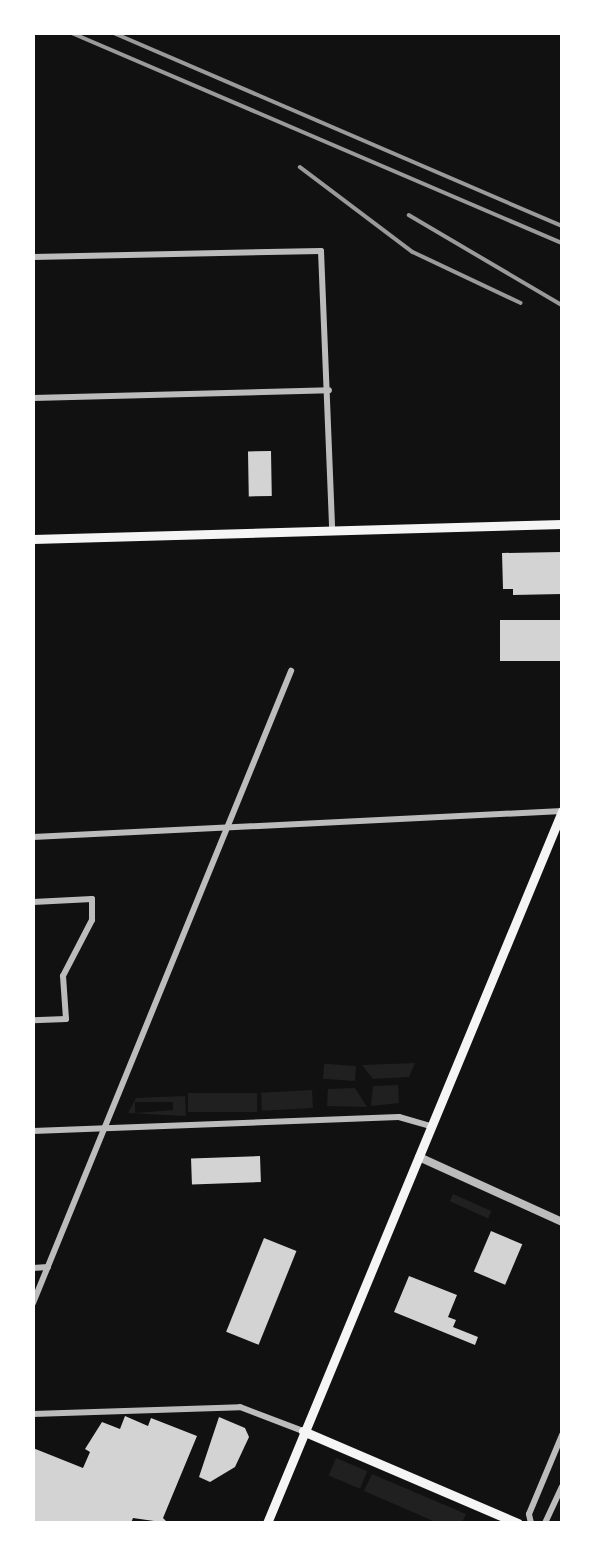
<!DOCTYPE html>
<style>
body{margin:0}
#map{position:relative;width:595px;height:1556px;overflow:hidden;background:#111;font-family:"Exo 2",sans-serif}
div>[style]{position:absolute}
.green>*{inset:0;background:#202020;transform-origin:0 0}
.building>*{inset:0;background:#d3d3d3;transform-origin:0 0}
.minor>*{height:6px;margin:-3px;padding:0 3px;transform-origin:3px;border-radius:3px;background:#bcbcbc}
.tertiary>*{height:8px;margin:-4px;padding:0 4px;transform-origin:4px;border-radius:4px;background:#bcbcbc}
.secondary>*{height:9px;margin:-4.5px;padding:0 4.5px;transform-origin:4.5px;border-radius:4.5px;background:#f5f5f5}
.rail>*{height:3.5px;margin:-1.75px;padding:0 1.75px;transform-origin:1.75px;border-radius:1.75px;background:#9a9a9a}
span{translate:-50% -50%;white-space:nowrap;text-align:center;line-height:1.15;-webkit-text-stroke:5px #fff;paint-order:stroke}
.frame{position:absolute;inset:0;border:35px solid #fff;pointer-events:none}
</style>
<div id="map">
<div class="green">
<div style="clip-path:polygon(415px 1063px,409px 1077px,373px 1079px,362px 1065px)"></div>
<div style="left:356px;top:1066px;width:15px;height:32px;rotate:94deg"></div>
<div style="clip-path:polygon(398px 1085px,399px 1103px,371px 1106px,373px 1086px)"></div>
<div style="clip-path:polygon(355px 1088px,367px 1107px,327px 1106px,328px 1089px)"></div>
<div style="left:312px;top:1090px;width:18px;height:51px;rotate:87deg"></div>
<div style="left:257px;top:1093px;width:19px;height:69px;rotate:90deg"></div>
<div style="clip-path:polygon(evenodd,185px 1096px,186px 1116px,128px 1113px,136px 1098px,185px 1096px,135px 1102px,173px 1102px,173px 1110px,135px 1113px,135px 1102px)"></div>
<div style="left:453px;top:1194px;width:42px;height:8px;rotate:24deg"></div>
<div style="left:336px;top:1458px;width:34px;height:19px;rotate:23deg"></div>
<div style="clip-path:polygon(372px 1474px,466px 1514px,462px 1523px,438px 1523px,364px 1491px)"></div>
</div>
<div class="building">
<div style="left:271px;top:451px;width:45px;height:23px;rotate:89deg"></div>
<div style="clip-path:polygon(562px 552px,562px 594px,513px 595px,513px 589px,503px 589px,502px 553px)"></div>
<div style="left:562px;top:620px;width:41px;height:62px;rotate:90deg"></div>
<div style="left:260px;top:1156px;width:26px;height:69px;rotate:88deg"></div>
<div style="left:491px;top:1231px;width:34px;height:44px;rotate:23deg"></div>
<div style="left:264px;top:1238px;width:35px;height:101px;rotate:22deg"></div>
<div style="clip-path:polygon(409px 1276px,457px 1295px,448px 1317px,456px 1320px,453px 1327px,478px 1337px,475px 1345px,394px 1312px)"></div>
<div style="clip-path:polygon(125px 1416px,148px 1426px,151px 1418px,197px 1436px,163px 1518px,168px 1523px,133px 1518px,131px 1523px,33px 1523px,33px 1448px,83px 1468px,90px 1452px,85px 1449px,102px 1422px,120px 1429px)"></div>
<div style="clip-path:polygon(219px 1417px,245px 1428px,249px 1437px,235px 1467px,210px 1482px,199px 1477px)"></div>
</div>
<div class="minor">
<div style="left:33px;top:257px;width:288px;rotate:-1.2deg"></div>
<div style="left:321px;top:251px;width:276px;rotate:87.7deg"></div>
<div style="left:33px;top:398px;width:296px;rotate:-1.5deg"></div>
<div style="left:33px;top:837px;width:530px;rotate:-2.81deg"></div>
<div style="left:33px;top:902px;width:59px;rotate:-2.9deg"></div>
<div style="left:92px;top:899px;width:21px;rotate:90deg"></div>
<div style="left:92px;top:920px;width:63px;rotate:117.4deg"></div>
<div style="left:63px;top:976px;width:43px;rotate:86deg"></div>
<div style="left:66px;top:1019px;width:33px;rotate:178deg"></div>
<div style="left:33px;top:1131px;width:366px;rotate:-2.2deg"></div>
<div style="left:399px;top:1117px;width:33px;rotate:16deg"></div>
<div style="left:33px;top:1268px;width:15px;rotate:-4deg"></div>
<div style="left:33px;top:1303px;width:683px;rotate:-67.79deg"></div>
<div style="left:33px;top:1414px;width:207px;rotate:-1.9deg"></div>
<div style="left:240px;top:1407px;width:67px;rotate:20.9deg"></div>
<div style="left:531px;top:1523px;width:9px;rotate:-103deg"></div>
<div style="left:529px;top:1514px;width:86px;rotate:-67.3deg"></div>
<div style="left:545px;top:1523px;width:40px;rotate:-65deg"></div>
</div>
<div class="tertiary">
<div style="left:419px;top:1157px;width:157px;rotate:24.4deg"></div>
</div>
<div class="secondary">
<div style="left:33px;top:539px;width:529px;rotate:-1.62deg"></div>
<div style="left:303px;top:1431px;width:234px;rotate:23.2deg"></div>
<div style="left:267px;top:1523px;width:771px;rotate:-67.49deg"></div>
</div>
<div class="rail">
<div style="left:72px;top:33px;width:533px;rotate:23.2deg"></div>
<div style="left:114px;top:33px;width:488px;rotate:23.3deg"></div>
<div style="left:300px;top:167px;width:141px;rotate:37deg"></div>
<div style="left:413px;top:252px;width:119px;rotate:25.3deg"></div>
<div style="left:409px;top:215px;width:178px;rotate:30.5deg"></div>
</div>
<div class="frame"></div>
</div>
